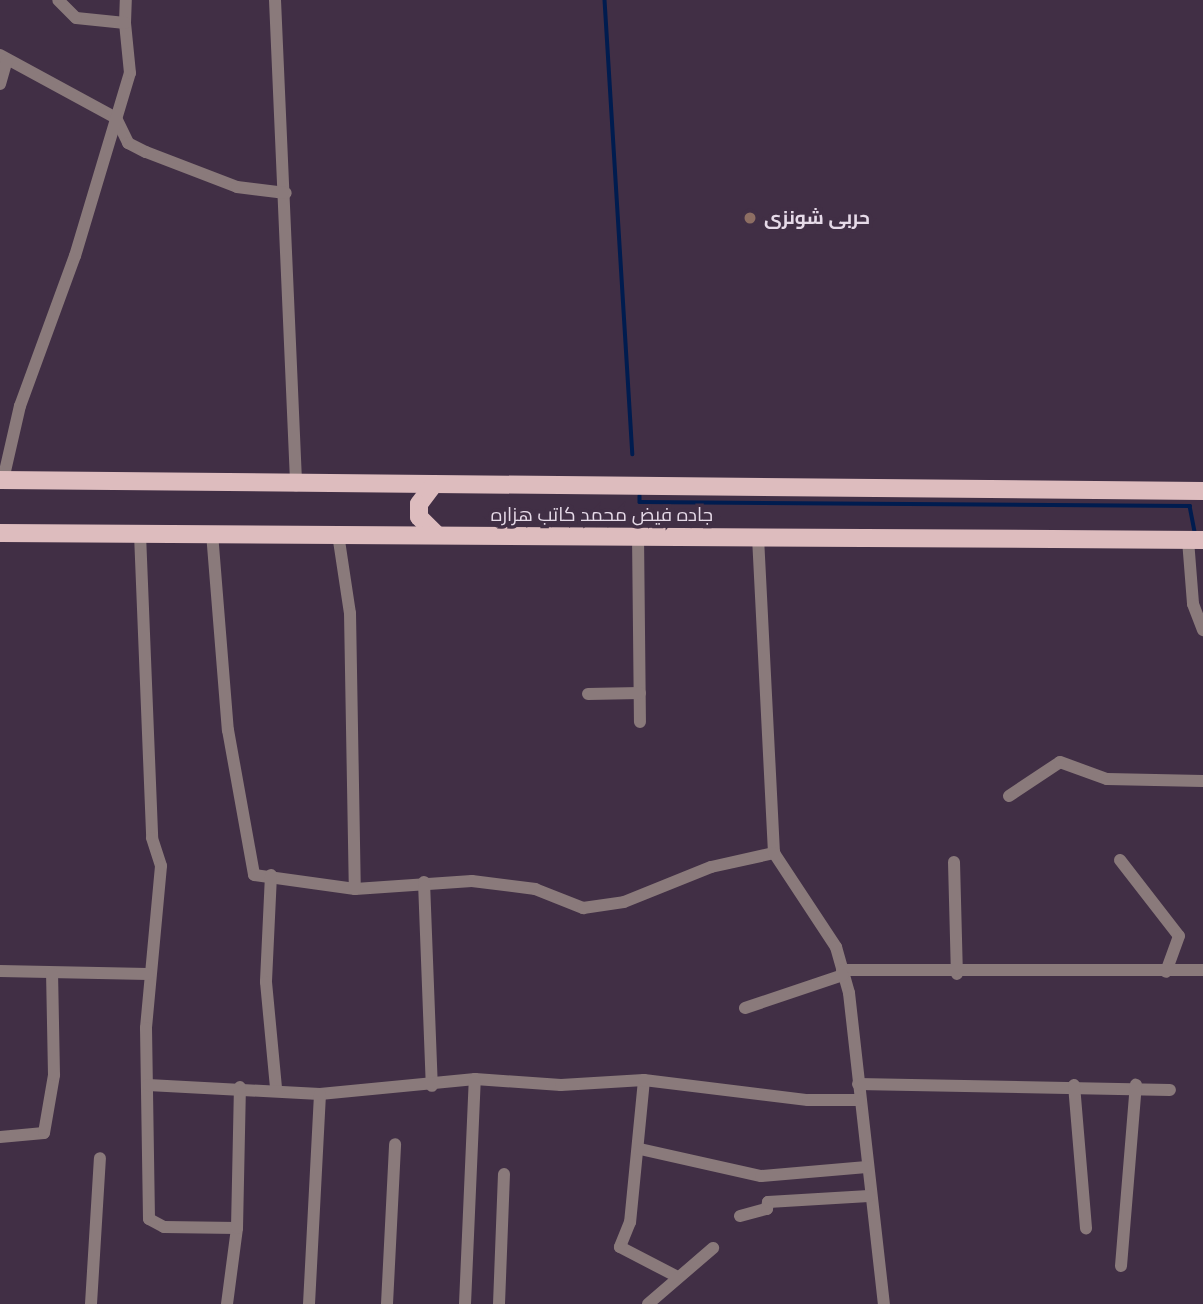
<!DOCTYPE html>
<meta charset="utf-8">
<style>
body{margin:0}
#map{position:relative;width:1203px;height:1304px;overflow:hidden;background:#412f45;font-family:Figtree,Cairo,sans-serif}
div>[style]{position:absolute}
.stream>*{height:3.5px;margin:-1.75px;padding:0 1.75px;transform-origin:1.75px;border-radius:1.75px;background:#001c4f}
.street>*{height:12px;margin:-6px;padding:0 6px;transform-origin:6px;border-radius:6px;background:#8a7a7b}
.primary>*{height:18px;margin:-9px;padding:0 9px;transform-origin:9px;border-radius:9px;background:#ddbcbe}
.dots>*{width:19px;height:19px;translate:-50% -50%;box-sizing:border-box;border:4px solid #412f45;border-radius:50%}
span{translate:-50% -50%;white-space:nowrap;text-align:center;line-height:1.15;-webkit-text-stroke:7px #412f45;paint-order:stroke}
.poi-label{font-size:19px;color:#e6dae8;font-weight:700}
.left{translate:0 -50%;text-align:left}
.street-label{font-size:19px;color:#e6dae8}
</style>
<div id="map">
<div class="stream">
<div style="left:605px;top:0;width:455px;rotate:86.5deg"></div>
<div style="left:640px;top:496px;width:6px;rotate:90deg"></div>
<div style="left:640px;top:502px;width:550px;rotate:0.42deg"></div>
<div style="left:1190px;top:506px;width:25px;rotate:79deg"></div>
</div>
<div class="street">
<div style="left:275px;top:0;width:486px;rotate:87.5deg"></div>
<div style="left:125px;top:23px;width:23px;rotate:-88deg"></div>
<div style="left:0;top:55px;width:132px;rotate:28.5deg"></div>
<div style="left:116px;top:118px;width:28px;rotate:64deg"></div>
<div style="left:128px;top:143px;width:20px;rotate:27deg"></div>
<div style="left:146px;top:152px;width:97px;rotate:21deg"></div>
<div style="left:237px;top:187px;width:49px;rotate:7deg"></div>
<div style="left:0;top:84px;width:25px;rotate:-74deg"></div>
<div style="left:3px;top:480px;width:76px;rotate:-77.1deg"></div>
<div style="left:20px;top:406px;width:160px;rotate:-69.9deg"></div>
<div style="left:75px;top:256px;width:191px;rotate:-73.3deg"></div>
<div style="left:130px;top:73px;width:50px;rotate:-95.7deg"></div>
<div style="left:125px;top:23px;width:49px;rotate:-174.2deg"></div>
<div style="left:76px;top:18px;width:25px;rotate:-135deg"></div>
<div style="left:212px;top:533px;width:198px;rotate:85.4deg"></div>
<div style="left:228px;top:730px;width:147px;rotate:79.8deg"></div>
<div style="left:254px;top:875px;width:102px;rotate:7.9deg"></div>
<div style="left:355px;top:889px;width:117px;rotate:-3.9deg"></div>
<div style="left:472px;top:881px;width:64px;rotate:7.2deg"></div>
<div style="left:535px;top:889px;width:52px;rotate:21.6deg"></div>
<div style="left:583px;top:908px;width:41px;rotate:-8.3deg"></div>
<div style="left:624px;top:902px;width:94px;rotate:-21.9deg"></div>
<div style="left:711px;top:867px;width:65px;rotate:-12.5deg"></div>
<div style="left:140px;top:534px;width:304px;rotate:87.7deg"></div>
<div style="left:152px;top:838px;width:29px;rotate:72deg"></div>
<div style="left:161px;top:866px;width:163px;rotate:95.3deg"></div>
<div style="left:146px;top:1028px;width:191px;rotate:89.1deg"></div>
<div style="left:149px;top:1219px;width:17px;rotate:28deg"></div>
<div style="left:164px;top:1227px;width:73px;rotate:0.8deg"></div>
<div style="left:338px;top:534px;width:80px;rotate:81.4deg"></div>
<div style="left:350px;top:613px;width:276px;rotate:89deg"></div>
<div style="left:638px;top:535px;width:187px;rotate:89.4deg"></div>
<div style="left:758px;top:537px;width:316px;rotate:87.1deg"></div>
<div style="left:774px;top:853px;width:113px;rotate:56.6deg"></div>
<div style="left:836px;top:947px;width:48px;rotate:74.2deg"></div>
<div style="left:849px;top:993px;width:313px;rotate:83.6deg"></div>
<div style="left:1188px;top:540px;width:64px;rotate:85.5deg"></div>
<div style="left:1193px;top:604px;width:28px;rotate:69deg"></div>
<div style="left:588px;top:694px;width:52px;rotate:-1.1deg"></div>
<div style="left:1009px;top:796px;width:61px;rotate:-33.7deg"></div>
<div style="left:1060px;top:762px;width:50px;rotate:19.9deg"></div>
<div style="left:1107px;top:779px;width:96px;rotate:1.2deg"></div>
<div style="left:1120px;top:860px;width:96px;rotate:52.2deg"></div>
<div style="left:1179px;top:936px;width:38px;rotate:110deg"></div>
<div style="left:954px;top:862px;width:112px;rotate:88.5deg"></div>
<div style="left:271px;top:875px;width:107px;rotate:92.7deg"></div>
<div style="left:266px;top:982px;width:106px;rotate:84.6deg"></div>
<div style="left:424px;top:882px;width:204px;rotate:87.8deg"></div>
<div style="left:842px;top:970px;width:361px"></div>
<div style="left:0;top:971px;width:148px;rotate:1.2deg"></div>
<div style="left:745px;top:1008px;width:103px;rotate:-18.6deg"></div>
<div style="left:644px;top:1080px;width:143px;rotate:95.6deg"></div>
<div style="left:630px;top:1222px;width:27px;rotate:112deg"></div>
<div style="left:620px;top:1247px;width:63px;rotate:27.4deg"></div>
<div style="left:858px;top:1084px;width:312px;rotate:1.1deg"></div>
<div style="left:148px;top:1085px;width:172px;rotate:3deg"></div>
<div style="left:320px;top:1094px;width:156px;rotate:-5.5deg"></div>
<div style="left:475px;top:1079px;width:86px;rotate:4deg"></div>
<div style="left:561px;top:1085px;width:83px;rotate:-3.4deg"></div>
<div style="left:644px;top:1080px;width:165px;rotate:7deg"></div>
<div style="left:808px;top:1100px;width:52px"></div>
<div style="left:1074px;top:1085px;width:144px;rotate:85.2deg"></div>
<div style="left:0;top:1137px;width:44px;rotate:-5.2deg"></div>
<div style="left:44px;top:1133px;width:59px;rotate:-80.2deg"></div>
<div style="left:54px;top:1075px;width:101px;rotate:-91.1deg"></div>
<div style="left:640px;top:1149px;width:124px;rotate:12.6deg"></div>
<div style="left:761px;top:1176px;width:106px;rotate:-4.9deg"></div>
<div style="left:740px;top:1216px;width:28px;rotate:-15deg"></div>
<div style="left:767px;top:1209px;width:7px;rotate:-82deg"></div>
<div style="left:768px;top:1202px;width:101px;rotate:-3.4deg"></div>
<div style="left:1121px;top:1266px;width:182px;rotate:-85.3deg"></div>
<div style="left:91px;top:1304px;width:146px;rotate:-86.5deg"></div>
<div style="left:227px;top:1304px;width:77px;rotate:-82.5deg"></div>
<div style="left:237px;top:1228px;width:141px;rotate:-88.8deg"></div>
<div style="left:309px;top:1304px;width:210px;rotate:-87deg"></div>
<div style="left:387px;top:1304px;width:160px;rotate:-87.1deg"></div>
<div style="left:465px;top:1304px;width:225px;rotate:-87.5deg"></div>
<div style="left:499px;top:1304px;width:130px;rotate:-87.8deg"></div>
<div style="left:648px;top:1304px;width:86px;rotate:-40.7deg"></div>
</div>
<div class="primary">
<div style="left:0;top:480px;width:1203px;rotate:0.52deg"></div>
<div style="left:431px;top:488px;width:20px;rotate:127deg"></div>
<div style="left:419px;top:504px;width:13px;rotate:90deg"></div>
<div style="left:419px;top:517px;width:25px;rotate:45deg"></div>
<div style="left:0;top:533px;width:1203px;rotate:0.33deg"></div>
</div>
<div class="dots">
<div style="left:750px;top:218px;background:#8d6e63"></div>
</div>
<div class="poi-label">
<span class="left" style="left:764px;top:218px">حربی شونزی</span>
</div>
<div class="street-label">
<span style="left:602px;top:515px">جاده فیض محمد کاتب هزاره</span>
</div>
</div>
